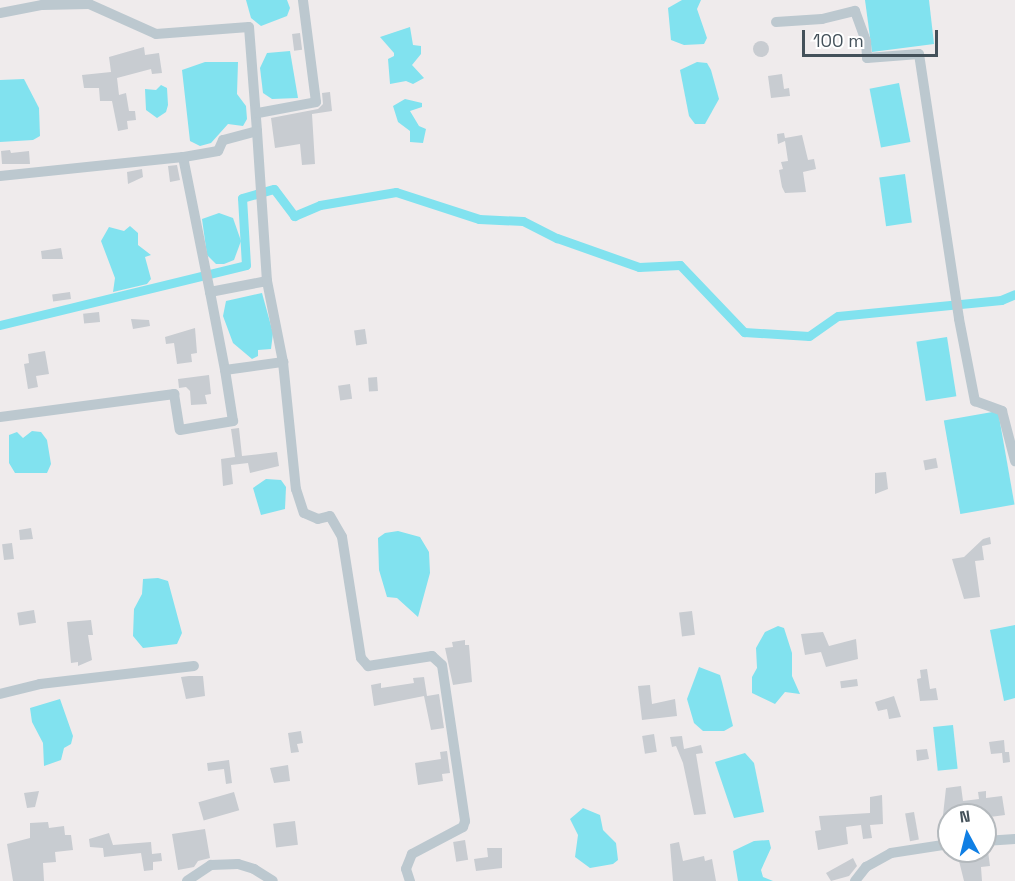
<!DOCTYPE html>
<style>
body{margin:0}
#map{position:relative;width:1015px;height:881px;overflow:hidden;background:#efebec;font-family:"Space Grotesk",sans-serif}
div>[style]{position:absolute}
.water>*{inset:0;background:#81e2ef;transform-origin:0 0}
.canal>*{height:9px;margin:-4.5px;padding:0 4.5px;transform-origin:4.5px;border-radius:4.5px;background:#81e2ef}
.building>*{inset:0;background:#c8ccd1;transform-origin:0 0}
.round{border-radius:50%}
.minor>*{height:10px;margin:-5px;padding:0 5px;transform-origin:5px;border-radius:5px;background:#bcc8cf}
span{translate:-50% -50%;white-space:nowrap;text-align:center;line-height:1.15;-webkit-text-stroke:5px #fff;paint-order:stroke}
.north{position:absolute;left:937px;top:803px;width:60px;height:60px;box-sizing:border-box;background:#fff;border:2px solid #b4b9bd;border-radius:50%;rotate:353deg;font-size:16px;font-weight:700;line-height:24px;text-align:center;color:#44515a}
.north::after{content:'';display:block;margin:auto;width:21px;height:27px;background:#107fe4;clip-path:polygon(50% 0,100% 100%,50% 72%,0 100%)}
.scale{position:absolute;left:802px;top:30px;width:136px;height:27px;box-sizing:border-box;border:3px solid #44515a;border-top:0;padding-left:8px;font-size:18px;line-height:21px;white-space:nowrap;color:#44515a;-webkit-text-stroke:4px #fff;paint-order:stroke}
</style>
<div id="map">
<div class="water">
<div style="clip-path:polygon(246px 0,287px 0,290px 8px,287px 16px,261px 26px,251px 18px)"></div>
<div style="clip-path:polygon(682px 0,701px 0,697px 9px,707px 38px,704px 44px,684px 45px,671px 40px,668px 8px)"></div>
<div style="clip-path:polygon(865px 0,929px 0,934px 44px,872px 52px)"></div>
<div style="clip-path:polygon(410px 27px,413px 45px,421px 46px,421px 54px,412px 65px,424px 78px,413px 84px,406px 81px,390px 84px,388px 59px,394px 56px,394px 53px,380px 37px)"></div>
<div style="clip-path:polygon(290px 51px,298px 98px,272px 99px,263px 93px,260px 68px,267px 53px)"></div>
<div style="clip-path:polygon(205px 62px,238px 62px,237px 94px,246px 106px,247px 119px,243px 126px,228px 124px,211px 143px,200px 146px,190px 141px,182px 70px)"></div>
<div style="clip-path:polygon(697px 62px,707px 63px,711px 70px,719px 99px,705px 124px,695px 124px,689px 116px,680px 70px)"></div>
<div style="clip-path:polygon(24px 79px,39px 108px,40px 136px,33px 140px,0 142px,0 80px)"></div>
<div style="left:899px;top:83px;width:60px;height:30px;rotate:79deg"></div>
<div style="clip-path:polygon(161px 85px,167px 88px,168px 105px,166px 112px,157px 118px,146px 110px,145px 89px,156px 90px)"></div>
<div style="clip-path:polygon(405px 99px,422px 103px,422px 107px,410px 111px,419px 126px,426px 129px,423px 143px,410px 142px,410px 131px,398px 122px,393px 106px)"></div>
<div style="left:905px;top:174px;width:49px;height:26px;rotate:82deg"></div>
<div style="clip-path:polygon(219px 213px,233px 218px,241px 241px,234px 260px,224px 264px,216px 264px,207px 255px,202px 219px)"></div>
<div style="clip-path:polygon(130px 226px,138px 233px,138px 245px,151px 255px,145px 257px,151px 279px,147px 284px,113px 292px,115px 278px,101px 241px,109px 227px,124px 231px)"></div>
<div style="clip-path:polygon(262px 293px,273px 333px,271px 349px,258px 350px,258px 356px,252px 359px,233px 343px,223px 316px,226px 301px)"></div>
<div style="left:947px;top:337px;width:60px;height:31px;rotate:81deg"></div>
<div style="left:998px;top:411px;width:95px;height:55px;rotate:80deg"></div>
<div style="clip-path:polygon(32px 431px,41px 432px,47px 440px,51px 464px,47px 473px,15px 473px,9px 463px,9px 435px,17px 432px,23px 438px)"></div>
<div style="clip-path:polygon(266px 479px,281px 480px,286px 487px,285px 509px,261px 515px,253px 488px)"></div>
<div style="clip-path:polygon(398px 531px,420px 537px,429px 552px,430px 573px,418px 617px,397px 598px,387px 597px,379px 570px,378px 538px,385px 533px)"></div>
<div style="clip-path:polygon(158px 578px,168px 581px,182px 633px,177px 644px,143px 648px,133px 636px,134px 609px,142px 594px,143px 579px)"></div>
<div style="clip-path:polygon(1015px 625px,1015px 698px,1004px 701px,990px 630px)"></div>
<div style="clip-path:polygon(778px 626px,784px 628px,792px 653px,792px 676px,800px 694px,785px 692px,775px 704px,752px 693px,752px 677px,757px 668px,756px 648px,765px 632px)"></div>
<div style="clip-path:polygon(699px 667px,720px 675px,722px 682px,733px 726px,724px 731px,703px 731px,694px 723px,687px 699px)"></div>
<div style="clip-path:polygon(60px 699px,73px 736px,71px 744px,64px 748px,61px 760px,44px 766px,43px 743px,32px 722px,30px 708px)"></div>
<div style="left:953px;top:725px;width:44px;height:20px;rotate:84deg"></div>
<div style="clip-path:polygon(745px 753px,754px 763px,764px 812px,734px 818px,715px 762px)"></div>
<div style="clip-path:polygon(583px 808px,600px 815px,603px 830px,616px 843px,618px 860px,613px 864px,590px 868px,575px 857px,578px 835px,570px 819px)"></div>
<div style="clip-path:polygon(769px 840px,771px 848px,761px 870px,763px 877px,773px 881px,738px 881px,733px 851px,754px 841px)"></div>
</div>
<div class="canal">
<div style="left:0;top:325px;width:253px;rotate:-13.7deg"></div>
<div style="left:246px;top:265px;width:67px;rotate:-93.4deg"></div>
<div style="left:242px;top:198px;width:33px;rotate:-16deg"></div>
<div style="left:274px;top:189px;width:34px;rotate:53deg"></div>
<div style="left:294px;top:216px;width:28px;rotate:-23deg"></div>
<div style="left:320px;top:205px;width:77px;rotate:-9.7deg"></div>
<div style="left:396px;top:192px;width:87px;rotate:18deg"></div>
<div style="left:479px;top:219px;width:44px;rotate:2.6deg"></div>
<div style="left:523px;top:221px;width:38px;rotate:27deg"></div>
<div style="left:557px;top:238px;width:87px;rotate:19.5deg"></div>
<div style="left:639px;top:267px;width:41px;rotate:-2.8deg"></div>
<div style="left:680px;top:265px;width:93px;rotate:46.3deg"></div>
<div style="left:744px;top:332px;width:65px;rotate:3.5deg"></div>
<div style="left:809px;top:336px;width:35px;rotate:-35deg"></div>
<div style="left:838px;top:316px;width:164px;rotate:-5.6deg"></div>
<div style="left:1001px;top:300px;width:15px;rotate:-23deg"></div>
</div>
<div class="building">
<div style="left:300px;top:33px;width:17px;height:8px;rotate:83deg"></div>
<div class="round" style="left:753px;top:41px;width:16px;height:16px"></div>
<div style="clip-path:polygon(144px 47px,145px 55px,159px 53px,162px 73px,152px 74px,151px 69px,117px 78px,119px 95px,126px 93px,129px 111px,135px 111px,136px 120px,127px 121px,128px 129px,118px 131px,112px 101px,100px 101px,99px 88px,84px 88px,82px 75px,111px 72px,109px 57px)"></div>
<div style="clip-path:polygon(782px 74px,784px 89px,789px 88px,790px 96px,771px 98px,768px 76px)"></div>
<div style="clip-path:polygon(330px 92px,332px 111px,312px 114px,315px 164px,302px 165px,300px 144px,275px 148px,271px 118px,318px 109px,323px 104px,322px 93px)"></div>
<div style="clip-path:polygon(784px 133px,785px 138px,802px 135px,808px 160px,814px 159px,816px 169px,803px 172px,806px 192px,785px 193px,782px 187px,779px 170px,783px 169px,781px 162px,788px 161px,785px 141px,778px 144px,777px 134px)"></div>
<div style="clip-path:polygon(10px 150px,11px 153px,29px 151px,30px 164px,2px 164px,1px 151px)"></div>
<div style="clip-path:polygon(177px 165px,180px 180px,170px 182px,168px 166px)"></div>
<div style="clip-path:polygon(142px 169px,143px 177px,128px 184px,127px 172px)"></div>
<div style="clip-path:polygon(61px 248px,63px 259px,42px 259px,41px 251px)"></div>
<div style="left:70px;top:292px;width:7px;height:18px;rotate:82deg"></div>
<div style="left:99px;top:312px;width:10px;height:16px;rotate:84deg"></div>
<div style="clip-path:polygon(131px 319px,149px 320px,150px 326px,133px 329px)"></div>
<div style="clip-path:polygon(195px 328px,197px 353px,191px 354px,192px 362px,177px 364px,174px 343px,166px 344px,165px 337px)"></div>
<div style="left:365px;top:329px;width:15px;height:11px;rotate:82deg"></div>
<div style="clip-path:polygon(45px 351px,49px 374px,36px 376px,38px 387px,28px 389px,24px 364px,29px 363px,28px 354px)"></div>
<div style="clip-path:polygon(209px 375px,211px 394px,205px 395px,207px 404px,191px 405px,190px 391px,186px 387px,179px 388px,178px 379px)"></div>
<div style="left:377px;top:377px;width:14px;height:9px;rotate:86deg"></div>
<div style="left:350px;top:384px;width:15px;height:12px;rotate:82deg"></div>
<div style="clip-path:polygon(239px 428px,242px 456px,277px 452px,279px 466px,250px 473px,248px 463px,231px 465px,233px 484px,223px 486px,221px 459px,235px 457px,231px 429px)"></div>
<div style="left:936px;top:458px;width:10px;height:13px;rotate:79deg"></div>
<div style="clip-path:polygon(886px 472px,888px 489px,875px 494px,875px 473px)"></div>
<div style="clip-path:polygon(31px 528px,33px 539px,20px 540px,19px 530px)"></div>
<div style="clip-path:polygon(990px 537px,991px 544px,982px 546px,984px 560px,975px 561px,980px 597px,964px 599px,952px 559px,964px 557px,983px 539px)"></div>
<div style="left:12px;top:543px;width:16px;height:10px;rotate:83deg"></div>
<div style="left:34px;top:610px;width:13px;height:17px;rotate:81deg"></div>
<div style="left:692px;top:611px;width:24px;height:13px;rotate:83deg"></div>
<div style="clip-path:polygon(91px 620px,93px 635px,88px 635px,92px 660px,78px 666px,78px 662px,71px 663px,67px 622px)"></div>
<div style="clip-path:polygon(823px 632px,829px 646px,856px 639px,858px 659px,826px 667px,821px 652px,805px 655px,801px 634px)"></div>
<div style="clip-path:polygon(465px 640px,465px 645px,469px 645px,472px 682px,453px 685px,445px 648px,453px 647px,452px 642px)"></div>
<div style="clip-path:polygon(927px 669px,930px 689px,936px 688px,938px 700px,920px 701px,917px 679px,921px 678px,920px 670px)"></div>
<div style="clip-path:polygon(189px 676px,203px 676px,205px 696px,186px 699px,181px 677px)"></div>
<div style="clip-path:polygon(424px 677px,427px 696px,439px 694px,444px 728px,431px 730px,424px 696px,374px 706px,371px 685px,381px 683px,381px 688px,414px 683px,413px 678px)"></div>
<div style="left:857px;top:679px;width:7px;height:17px;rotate:82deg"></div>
<div style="clip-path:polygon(650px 685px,652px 704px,675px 699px,677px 716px,642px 720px,638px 686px)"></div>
<div style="clip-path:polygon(894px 696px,901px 717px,889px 719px,887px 709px,878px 711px,875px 702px)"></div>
<div style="clip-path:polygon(301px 731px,303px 743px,297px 744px,299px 752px,291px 753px,288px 733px)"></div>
<div style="left:654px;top:734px;width:18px;height:12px;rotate:81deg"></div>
<div style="clip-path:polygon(682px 736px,684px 749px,701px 745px,703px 753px,696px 754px,706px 814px,694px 815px,683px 763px,676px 746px,672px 747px,670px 737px)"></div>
<div style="clip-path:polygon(1004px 740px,1005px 752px,1009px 752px,1010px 762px,1003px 763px,1002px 753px,991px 754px,989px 742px)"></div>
<div style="clip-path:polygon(927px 749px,929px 759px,917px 761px,916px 750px)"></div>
<div style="clip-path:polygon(447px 751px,450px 773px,442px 774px,443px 781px,418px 785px,415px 763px,441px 759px,440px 752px)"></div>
<div style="clip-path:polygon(229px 760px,232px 783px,226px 784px,224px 769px,208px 771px,207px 763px)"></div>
<div style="clip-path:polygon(288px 765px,290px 781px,274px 783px,270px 768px)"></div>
<div style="clip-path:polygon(961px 786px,963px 801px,979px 799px,978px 792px,986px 791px,986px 798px,1002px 796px,1005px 815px,990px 817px,992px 833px,985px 833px,984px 809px,980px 807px,943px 815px,946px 788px)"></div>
<div style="clip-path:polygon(39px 791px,35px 807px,27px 808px,24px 793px)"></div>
<div style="left:234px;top:792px;width:19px;height:37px;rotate:74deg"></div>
<div style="clip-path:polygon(882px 795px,883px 824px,870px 825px,872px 838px,863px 839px,861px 825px,846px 827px,848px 844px,818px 850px,815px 831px,821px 830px,819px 816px,870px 813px,870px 797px)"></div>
<div style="left:914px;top:812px;width:28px;height:9px;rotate:80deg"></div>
<div style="left:295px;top:821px;width:24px;height:22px;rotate:83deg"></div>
<div style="clip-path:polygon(48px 822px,49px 828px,64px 826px,65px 835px,71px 835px,73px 850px,55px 852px,56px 862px,43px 863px,44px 881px,13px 881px,7px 844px,30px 838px,30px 823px)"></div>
<div style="clip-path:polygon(205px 829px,210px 858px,198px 861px,194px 867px,178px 870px,172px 834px)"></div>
<div style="clip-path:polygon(109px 833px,113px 845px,151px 842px,152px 854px,161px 853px,162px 861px,153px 862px,153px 870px,144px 871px,141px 853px,104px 857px,103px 848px,90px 847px,89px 839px)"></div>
<div style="left:465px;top:840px;width:20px;height:12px;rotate:81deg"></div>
<div style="clip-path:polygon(679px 842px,683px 861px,704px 856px,705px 861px,712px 859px,716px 881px,673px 881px,670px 844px)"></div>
<div style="clip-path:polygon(487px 848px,502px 848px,502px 868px,476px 871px,474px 859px,488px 857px)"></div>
<div style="clip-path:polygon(988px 851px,990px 866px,981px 867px,982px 881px,964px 881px,957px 853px)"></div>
<div style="clip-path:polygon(853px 858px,857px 866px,849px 876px,831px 881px,826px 873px)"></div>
</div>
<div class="minor">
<div style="left:0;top:13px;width:43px;rotate:-10.8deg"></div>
<div style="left:42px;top:5px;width:47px;rotate:-1.2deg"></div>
<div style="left:89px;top:4px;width:73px;rotate:24.1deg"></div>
<div style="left:156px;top:34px;width:93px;rotate:-4.3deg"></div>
<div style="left:249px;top:27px;width:104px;rotate:85.6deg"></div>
<div style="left:257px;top:131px;width:35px;rotate:165deg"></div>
<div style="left:223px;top:140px;width:12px;rotate:114deg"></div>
<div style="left:218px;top:151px;width:36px;rotate:170deg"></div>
<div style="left:183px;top:157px;width:138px;rotate:78.7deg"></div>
<div style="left:776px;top:22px;width:46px;rotate:-3.7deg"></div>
<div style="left:822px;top:19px;width:34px;rotate:-14deg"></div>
<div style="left:855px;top:11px;width:33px;rotate:70deg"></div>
<div style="left:866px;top:42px;width:16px;rotate:86deg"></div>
<div style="left:867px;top:58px;width:52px;rotate:-4.4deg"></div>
<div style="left:919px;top:54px;width:268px;rotate:81.4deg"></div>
<div style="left:959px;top:319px;width:84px;rotate:79deg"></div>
<div style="left:975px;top:401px;width:29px;rotate:20deg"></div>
<div style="left:1002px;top:411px;width:52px;rotate:75.4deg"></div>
<div style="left:258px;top:113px;width:59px;rotate:-10.7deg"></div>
<div style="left:316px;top:102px;width:103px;rotate:-97.3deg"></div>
<div style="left:257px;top:131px;width:150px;rotate:86.2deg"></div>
<div style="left:267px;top:281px;width:58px;rotate:169.1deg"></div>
<div style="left:210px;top:292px;width:79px;rotate:79.1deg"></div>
<div style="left:225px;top:370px;width:59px;rotate:-7.9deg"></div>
<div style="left:0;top:176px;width:184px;rotate:-5.9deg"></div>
<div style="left:267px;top:281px;width:83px;rotate:78.8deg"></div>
<div style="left:283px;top:362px;width:128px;rotate:84.2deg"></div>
<div style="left:296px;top:489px;width:25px;rotate:72deg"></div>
<div style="left:304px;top:513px;width:15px;rotate:23deg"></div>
<div style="left:318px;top:519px;width:12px;rotate:-14deg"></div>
<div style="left:330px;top:516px;width:24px;rotate:60deg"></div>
<div style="left:342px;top:537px;width:122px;rotate:81.1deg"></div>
<div style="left:361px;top:658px;width:11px;rotate:49deg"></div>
<div style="left:368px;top:666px;width:65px;rotate:-8.9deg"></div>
<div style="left:432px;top:656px;width:13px;rotate:42deg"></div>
<div style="left:442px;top:665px;width:158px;rotate:81.6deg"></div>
<div style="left:465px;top:821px;width:6px;rotate:108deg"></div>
<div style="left:463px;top:827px;width:58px;rotate:152.1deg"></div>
<div style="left:412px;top:854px;width:16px;rotate:112deg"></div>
<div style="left:406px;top:869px;width:13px;rotate:72deg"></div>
<div style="left:0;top:417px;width:176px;rotate:-7.5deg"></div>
<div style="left:174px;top:394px;width:36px;rotate:81deg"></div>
<div style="left:180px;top:430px;width:54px;rotate:-9.6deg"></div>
<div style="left:233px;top:421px;width:52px;rotate:-98.9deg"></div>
<div style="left:0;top:694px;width:41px;rotate:-14deg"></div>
<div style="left:40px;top:684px;width:155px;rotate:-6.7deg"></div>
<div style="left:985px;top:841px;width:30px;rotate:-4deg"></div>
<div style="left:187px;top:881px;width:29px;rotate:-34deg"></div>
<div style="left:211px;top:865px;width:27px;rotate:-2deg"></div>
<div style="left:238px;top:864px;width:17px;rotate:17deg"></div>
<div style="left:254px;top:869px;width:22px;rotate:32deg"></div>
<div style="left:855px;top:881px;width:18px;rotate:-52deg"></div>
<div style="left:866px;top:867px;width:29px;rotate:-29deg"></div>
<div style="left:891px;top:853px;width:59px;rotate:-8.8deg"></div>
</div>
<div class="north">N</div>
<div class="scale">100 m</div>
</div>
